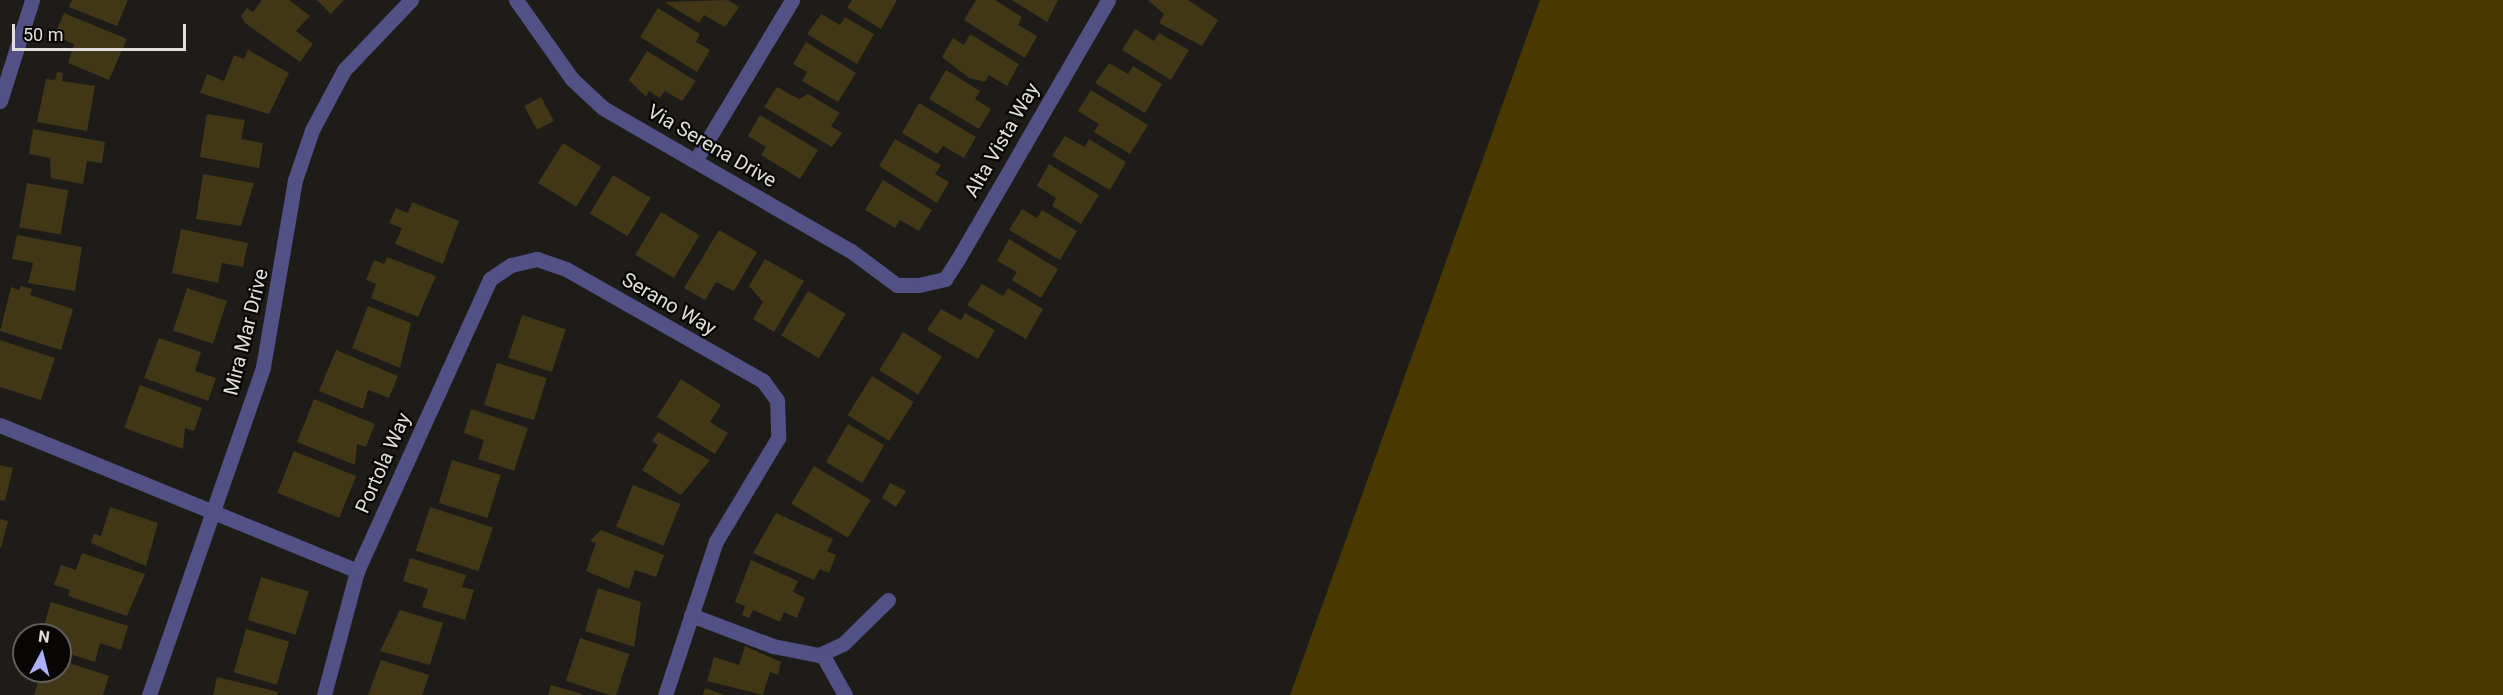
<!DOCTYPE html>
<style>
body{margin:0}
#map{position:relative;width:2503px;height:695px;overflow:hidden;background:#1d1c18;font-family:Roboto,sans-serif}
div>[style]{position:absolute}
.green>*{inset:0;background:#493800}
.building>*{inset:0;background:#413615;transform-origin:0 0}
.minor>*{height:15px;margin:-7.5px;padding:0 7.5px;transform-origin:7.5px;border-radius:7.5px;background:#515185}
span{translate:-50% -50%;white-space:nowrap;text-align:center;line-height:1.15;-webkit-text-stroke:4.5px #070605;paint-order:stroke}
.street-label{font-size:20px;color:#e0dfdc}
.north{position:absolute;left:12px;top:623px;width:60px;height:60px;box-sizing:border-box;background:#070605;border:2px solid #5e5d5b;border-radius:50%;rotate:7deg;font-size:16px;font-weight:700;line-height:24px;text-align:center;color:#e0dfdc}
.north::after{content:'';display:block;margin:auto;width:21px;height:27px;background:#adaffb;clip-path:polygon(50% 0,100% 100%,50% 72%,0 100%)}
.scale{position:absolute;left:12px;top:24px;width:174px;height:27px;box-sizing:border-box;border:3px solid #e0dfdc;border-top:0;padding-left:8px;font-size:18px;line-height:21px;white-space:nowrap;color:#e0dfdc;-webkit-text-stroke:4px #070605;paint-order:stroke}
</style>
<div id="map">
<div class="green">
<div style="clip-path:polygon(1540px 0,2503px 0,2503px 695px,1290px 695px)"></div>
</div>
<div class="building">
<div style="clip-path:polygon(72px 0,128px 0,117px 26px,69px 7px)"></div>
<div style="clip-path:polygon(262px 0,289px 0,310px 16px,296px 31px,313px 44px,300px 62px,245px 23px,241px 16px,247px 8px,253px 12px)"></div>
<div style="clip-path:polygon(317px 0,344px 0,331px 14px)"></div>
<div style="clip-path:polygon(728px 0,739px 7px,725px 27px,704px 15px,699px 23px,664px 2px)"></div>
<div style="clip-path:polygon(852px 0,897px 0,881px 29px,847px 8px)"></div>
<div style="clip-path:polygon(976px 0,995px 0,1022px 17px,1018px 25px,1037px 36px,1025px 58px,964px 20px)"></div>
<div style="clip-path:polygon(1012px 0,1058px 0,1047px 22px)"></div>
<div style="clip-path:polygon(1148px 0,1188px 0,1218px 20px,1202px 46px,1159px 23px,1164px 14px)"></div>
<div style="clip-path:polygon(658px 8px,700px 34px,696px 42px,710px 50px,697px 72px,640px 37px)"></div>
<div style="clip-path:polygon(64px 13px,127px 39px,109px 80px,68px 63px,74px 44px,54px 36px)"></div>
<div style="clip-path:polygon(821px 14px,840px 25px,845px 17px,874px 34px,857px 64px,807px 34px)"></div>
<div style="clip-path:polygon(1135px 29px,1154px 41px,1159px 33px,1189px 50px,1171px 80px,1122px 50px)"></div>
<div style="clip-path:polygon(970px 34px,1019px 64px,1007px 86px,989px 75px,985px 82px,969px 78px,942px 57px,953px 38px,964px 45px)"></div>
<div style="clip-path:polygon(806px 42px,856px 73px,838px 102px,802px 81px,807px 72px,793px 64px)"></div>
<div style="clip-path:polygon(248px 50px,289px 73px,269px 114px,200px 93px,207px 74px,224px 81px,234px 55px,244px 59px)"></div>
<div style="clip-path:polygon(647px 51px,696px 81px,682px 101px,665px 91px,660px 98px,649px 91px,646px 97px,629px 80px)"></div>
<div style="clip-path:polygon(1109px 63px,1128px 74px,1133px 66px,1162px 84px,1145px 113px,1095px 83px)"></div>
<div style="clip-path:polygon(946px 70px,980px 91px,975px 99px,991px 109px,979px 129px,929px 99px)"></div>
<div style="clip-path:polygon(57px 72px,63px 73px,62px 81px,95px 86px,87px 131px,37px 122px,46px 79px,55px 80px)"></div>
<div style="clip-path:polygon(777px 87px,799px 99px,808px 94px,840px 113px,831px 126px,842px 133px,832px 147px,764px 107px)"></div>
<div style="clip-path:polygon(1091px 90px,1148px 125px,1130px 154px,1094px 132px,1099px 124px,1078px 111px)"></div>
<div style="left:541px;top:97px;width:27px;height:19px;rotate:62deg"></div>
<div style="clip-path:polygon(919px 103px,976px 137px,964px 158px,943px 146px,937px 154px,902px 133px)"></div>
<div style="clip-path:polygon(207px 114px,245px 120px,241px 139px,263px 143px,259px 168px,200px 157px)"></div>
<div style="clip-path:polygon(760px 115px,818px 150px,800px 179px,761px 155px,766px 147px,748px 136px)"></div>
<div style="clip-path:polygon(33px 129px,105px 142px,102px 163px,87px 161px,83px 184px,51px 178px,50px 158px,29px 154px)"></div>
<div style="clip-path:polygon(1065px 136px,1085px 147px,1089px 139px,1126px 162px,1110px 190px,1052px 156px)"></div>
<div style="clip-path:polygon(895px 139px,941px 165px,935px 174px,949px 182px,937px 203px,879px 166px)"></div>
<div style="left:563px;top:143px;width:45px;height:47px;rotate:32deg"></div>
<div style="clip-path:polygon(1049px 164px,1099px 195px,1081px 224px,1052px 206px,1056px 198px,1037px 186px)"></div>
<div style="clip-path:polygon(203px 174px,254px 183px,241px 226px,196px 219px)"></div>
<div style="left:613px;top:175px;width:44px;height:45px;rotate:31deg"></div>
<div style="clip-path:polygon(883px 180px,932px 210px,919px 231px,900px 220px,895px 228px,865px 210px)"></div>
<div style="left:27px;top:183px;width:42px;height:45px;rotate:10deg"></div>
<div style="clip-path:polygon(412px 202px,459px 221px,443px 264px,395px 244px,402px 228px,389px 223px,396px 208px,408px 213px)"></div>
<div style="clip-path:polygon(1022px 209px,1037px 218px,1042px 210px,1077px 231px,1060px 260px,1009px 230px)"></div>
<div style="left:661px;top:212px;width:45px;height:50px;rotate:31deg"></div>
<div style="clip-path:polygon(181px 229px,248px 243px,243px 267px,222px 263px,218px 283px,172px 273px)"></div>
<div style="clip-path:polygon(719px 230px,757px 252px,734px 291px,716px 282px,705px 300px,684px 288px)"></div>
<div style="clip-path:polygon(17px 235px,82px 247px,75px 291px,28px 283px,33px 263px,12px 259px)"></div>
<div style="clip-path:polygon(1009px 239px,1058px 269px,1041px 298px,1012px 280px,1017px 272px,997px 261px)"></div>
<div style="clip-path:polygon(387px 257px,436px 276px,418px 317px,371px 298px,376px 284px,366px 280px,374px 260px,384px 264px)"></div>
<div style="clip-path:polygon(765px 259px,804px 281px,774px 332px,753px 319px,763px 302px,749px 286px)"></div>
<div style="clip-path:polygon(982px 284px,1003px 296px,1008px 288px,1043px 309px,1026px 339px,967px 305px)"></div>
<div style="clip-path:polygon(21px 286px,32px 289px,30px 295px,73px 309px,61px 350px,0 331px,11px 287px,19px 290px)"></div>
<div style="left:187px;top:288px;width:42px;height:45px;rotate:18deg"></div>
<div style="left:808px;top:291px;width:44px;height:52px;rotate:31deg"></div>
<div style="clip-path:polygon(368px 306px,411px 323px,400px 368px,352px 348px)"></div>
<div style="clip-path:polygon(941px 309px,961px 320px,965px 313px,995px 330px,978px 359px,927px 330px)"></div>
<div style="left:522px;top:315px;width:46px;height:45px;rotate:18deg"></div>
<div style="left:903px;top:332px;width:46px;height:45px;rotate:32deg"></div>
<div style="clip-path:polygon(159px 338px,201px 352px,195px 371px,216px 378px,208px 401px,144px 378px)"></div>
<div style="clip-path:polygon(0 340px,55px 358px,41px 400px,0 387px)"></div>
<div style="clip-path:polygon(336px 350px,398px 376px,389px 398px,368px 390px,363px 409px,319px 391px)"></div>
<div style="left:497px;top:363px;width:52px;height:44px;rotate:17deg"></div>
<div style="left:872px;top:376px;width:49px;height:46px;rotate:32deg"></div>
<div style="clip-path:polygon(681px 379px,721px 405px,710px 422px,728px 433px,715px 454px,657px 417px)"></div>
<div style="clip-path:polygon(140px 385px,202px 408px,194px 431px,185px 428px,183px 449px,124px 428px)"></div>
<div style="clip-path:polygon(314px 399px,375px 424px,366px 447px,357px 444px,355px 465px,297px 442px)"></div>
<div style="clip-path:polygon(471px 409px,528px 428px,514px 471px,478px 459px,484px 440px,464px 433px)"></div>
<div style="left:848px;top:424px;width:42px;height:44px;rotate:30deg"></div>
<div style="clip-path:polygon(658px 432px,710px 460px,681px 495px,642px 470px,658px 445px,652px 441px)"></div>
<div style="left:294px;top:451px;width:67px;height:45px;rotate:22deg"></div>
<div style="left:452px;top:460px;width:51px;height:45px;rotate:17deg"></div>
<div style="clip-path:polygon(0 465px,13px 468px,5px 501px,0 500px)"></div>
<div style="left:814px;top:466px;width:66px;height:44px;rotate:31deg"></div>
<div style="clip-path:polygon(890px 483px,906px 491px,896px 507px,882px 498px)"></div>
<div style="left:633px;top:485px;width:51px;height:45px;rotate:22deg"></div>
<div style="clip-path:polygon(110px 507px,158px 523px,146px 566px,91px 543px,94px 534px,101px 536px)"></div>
<div style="left:430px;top:507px;width:66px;height:46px;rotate:18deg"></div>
<div style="clip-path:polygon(776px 513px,833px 539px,827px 551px,836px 555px,829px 573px,820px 569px,814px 580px,753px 553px)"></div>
<div style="clip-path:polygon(0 519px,8px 521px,1px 548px,0 547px)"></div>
<div style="clip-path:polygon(601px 530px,664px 555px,656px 577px,635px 570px,629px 589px,586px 571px,596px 543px,590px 541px)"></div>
<div style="clip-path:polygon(82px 553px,145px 574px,127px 616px,68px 596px,70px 590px,54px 585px,61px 565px,76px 570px)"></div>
<div style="clip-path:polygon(410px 558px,466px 575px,462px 587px,474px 590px,465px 620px,422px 607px,428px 589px,403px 581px)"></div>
<div style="clip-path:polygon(751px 560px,798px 581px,793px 592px,805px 598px,797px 618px,784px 612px,780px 622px,753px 610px,749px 618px,742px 615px,745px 606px,735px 602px)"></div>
<div style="left:261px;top:577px;width:50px;height:45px;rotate:17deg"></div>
<div style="clip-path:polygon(598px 588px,641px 602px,634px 647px,585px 631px)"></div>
<div style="clip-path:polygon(51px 602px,128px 626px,121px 650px,100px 643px,95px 662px,60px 651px,60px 635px,43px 629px)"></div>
<div style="clip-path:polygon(400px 610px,443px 623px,430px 665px,380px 651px)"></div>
<div style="left:246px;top:629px;width:45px;height:45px;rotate:16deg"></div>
<div style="left:580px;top:638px;width:52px;height:45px;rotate:18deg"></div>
<div style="clip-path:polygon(745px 646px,781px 662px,778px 675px,770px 672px,763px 695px,707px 681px,714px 657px,739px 665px)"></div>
<div style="clip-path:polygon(60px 660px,109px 676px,103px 695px,34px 695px,41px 673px,54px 677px)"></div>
<div style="clip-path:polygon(381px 660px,429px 675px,422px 695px,368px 695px)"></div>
<div style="clip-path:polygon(217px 677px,278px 692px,277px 695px,213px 695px)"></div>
<div style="clip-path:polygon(551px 685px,582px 694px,582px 695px,548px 695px)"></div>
<div style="clip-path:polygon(705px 688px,724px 695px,703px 695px)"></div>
</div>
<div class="minor">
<div style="left:516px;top:0;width:97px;rotate:54.7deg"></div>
<div style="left:572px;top:79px;width:42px;rotate:43.1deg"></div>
<div style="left:603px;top:108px;width:286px;rotate:30deg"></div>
<div style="left:851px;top:251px;width:57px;rotate:36.5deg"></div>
<div style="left:897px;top:285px;width:22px"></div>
<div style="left:919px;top:285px;width:27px;rotate:-13deg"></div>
<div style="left:945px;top:279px;width:24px;rotate:-57deg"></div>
<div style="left:958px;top:259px;width:299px;rotate:-59.9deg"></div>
<div style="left:0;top:101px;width:106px;rotate:-72.4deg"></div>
<div style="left:695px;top:161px;width:188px;rotate:-58.9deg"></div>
<div style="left:0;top:425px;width:386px;rotate:22.2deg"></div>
<div style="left:691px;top:615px;width:88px;rotate:20.7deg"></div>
<div style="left:773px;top:646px;width:47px;rotate:11.1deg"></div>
<div style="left:819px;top:655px;width:26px;rotate:-25deg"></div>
<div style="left:843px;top:644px;width:63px;rotate:-44.4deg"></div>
<div style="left:822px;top:654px;width:47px;rotate:60.7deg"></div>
<div style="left:149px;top:695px;width:347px;rotate:-70.8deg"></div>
<div style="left:263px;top:367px;width:190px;rotate:-80.3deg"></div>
<div style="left:295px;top:180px;width:53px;rotate:-71.2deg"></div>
<div style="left:312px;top:130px;width:68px;rotate:-61.9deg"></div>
<div style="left:344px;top:70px;width:97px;rotate:-46.3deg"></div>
<div style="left:324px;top:695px;width:128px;rotate:-75.1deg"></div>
<div style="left:357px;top:571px;width:321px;rotate:-65.5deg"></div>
<div style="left:490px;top:279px;width:25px;rotate:-34deg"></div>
<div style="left:511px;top:265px;width:27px;rotate:-13deg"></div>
<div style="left:537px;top:259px;width:31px;rotate:19deg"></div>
<div style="left:566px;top:269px;width:227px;rotate:29.6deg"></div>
<div style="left:763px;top:381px;width:24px;rotate:54deg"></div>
<div style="left:777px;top:400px;width:38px;rotate:88deg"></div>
<div style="left:778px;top:438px;width:120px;rotate:121deg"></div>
<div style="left:716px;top:541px;width:162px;rotate:108.3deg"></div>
</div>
<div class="street-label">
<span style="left:1002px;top:140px;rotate:-60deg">Alta Vista Way</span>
<span style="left:712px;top:146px;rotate:30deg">Via Serena Drive</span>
<span style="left:669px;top:304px;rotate:30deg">Serano Way</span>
<span style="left:246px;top:332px;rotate:-76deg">Mira Mar Drive</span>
<span style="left:383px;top:463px;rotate:-66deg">Portola Way</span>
</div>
<div class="north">N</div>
<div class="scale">50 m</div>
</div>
